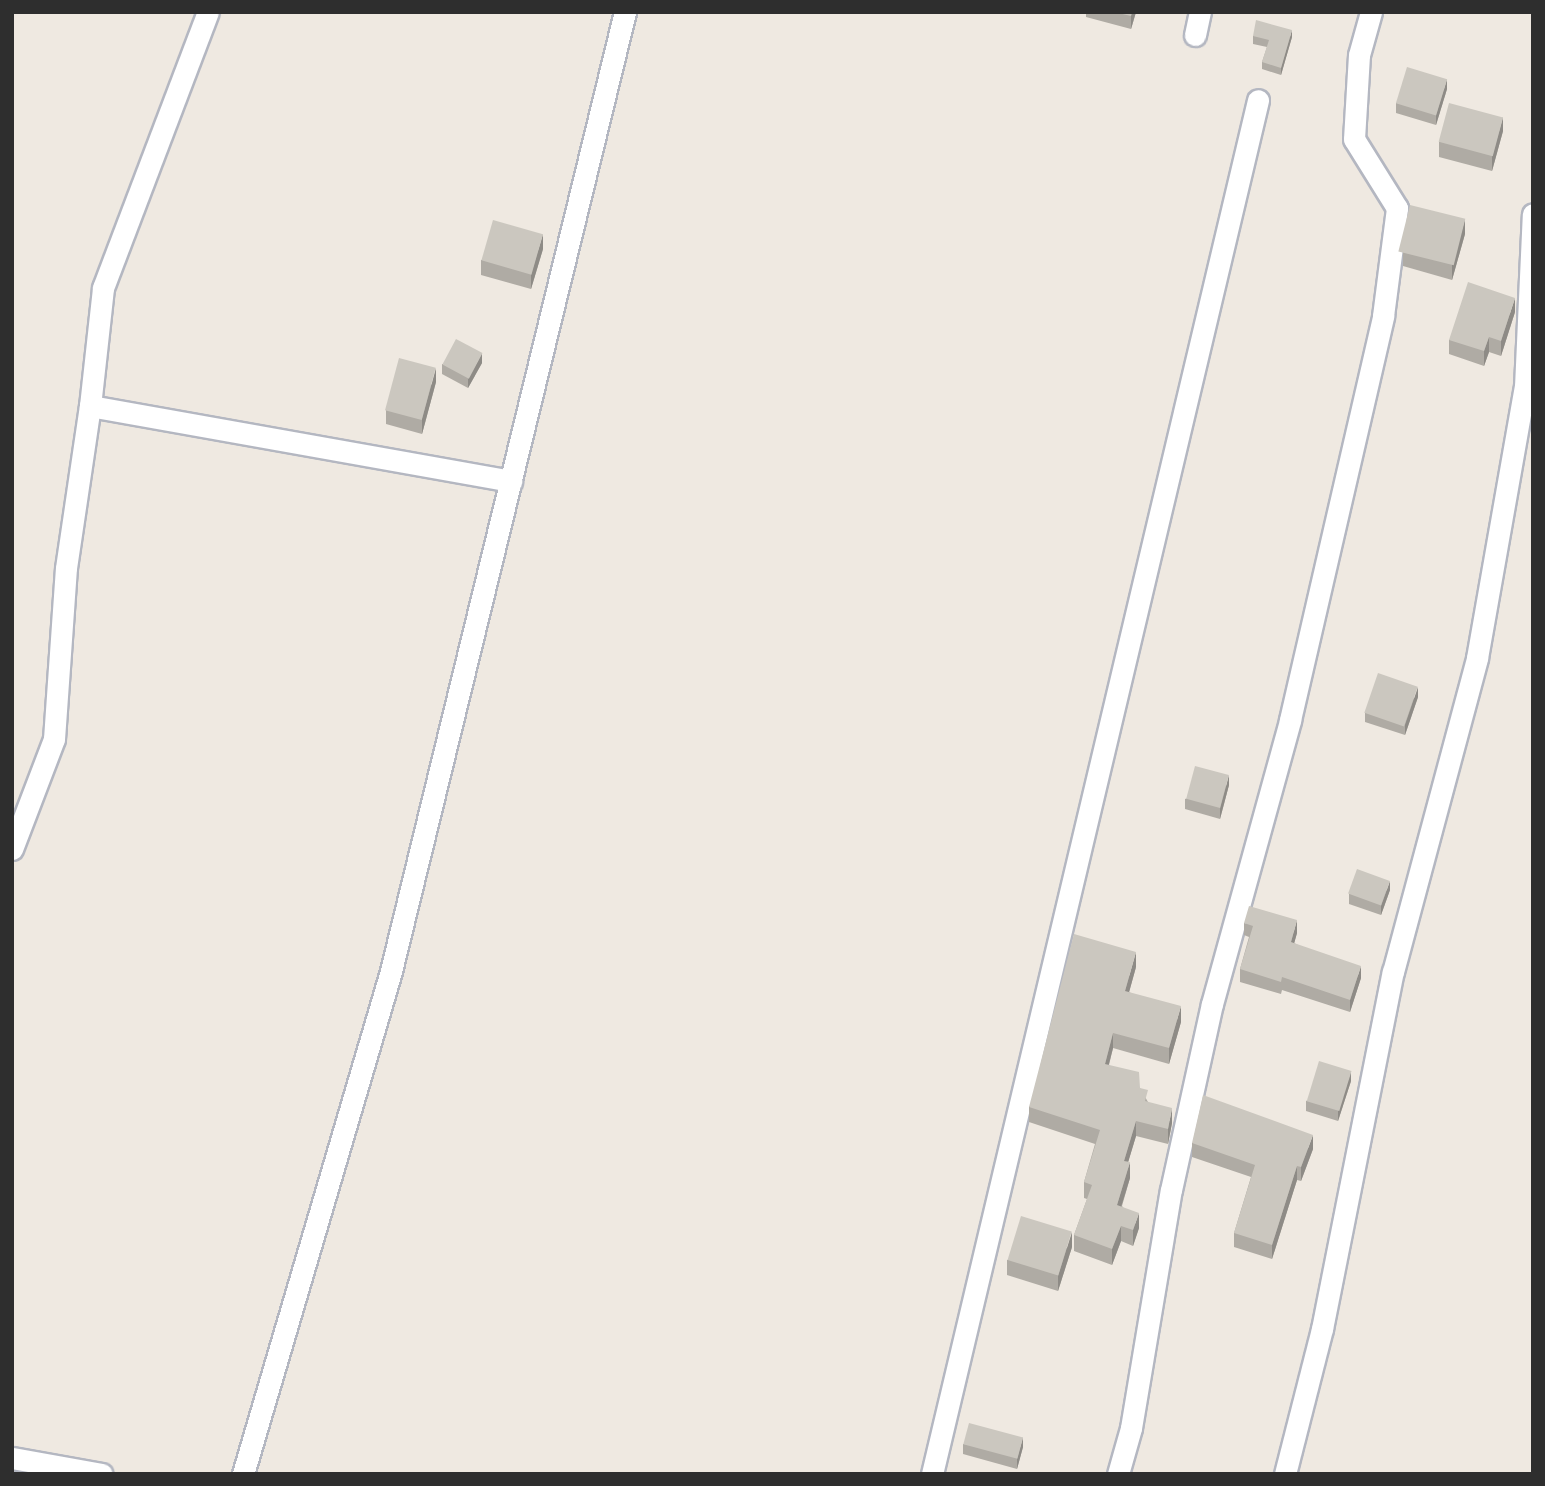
<!DOCTYPE html>
<style>
body{margin:0}
#map{position:relative;width:1545px;height:1486px;overflow:hidden;background:#efe9e1;font-family:Lato,sans-serif}
div>[style]{position:absolute}
.roads{filter:drop-shadow(2px 0 #b4b7c1) drop-shadow(-2px 0 #b4b7c1) drop-shadow(0 2px #b4b7c1) drop-shadow(0 -2px #b4b7c1)}
.street>*{height:21px;margin:-10.5px;padding:0 10.5px;transform-origin:10.5px;border-radius:10.5px;background:#fff}
.wall>*{inset:0;background:#afaba4}
.shaded-wall>*{inset:0;background:#8e8b86}
.building>*{inset:0;background:#cbc7bf;transform-origin:0 0}
span{translate:-50% -50%;white-space:nowrap;text-align:center;line-height:1.15;-webkit-text-stroke:7px #fff;paint-order:stroke}
.frame{position:absolute;inset:0;border:14px solid #2e2e2e;pointer-events:none}
</style>
<div id="map">
<div class="roads">
<div class="street">
<div style="left:1195px;top:35px;width:24px;rotate:-78deg"></div>
<div style="left:90px;top:406px;width:428px;rotate:10.1deg"></div>
<div style="left:12px;top:849px;width:118px;rotate:-69.1deg"></div>
<div style="left:54px;top:739px;width:171px;rotate:-86deg"></div>
<div style="left:66px;top:568px;width:164px;rotate:-81.6deg"></div>
<div style="left:90px;top:406px;width:119px;rotate:-83.7deg"></div>
<div style="left:103px;top:288px;width:295px;rotate:-69.2deg"></div>
<div style="left:12px;top:1458px;width:91px;rotate:10.1deg"></div>
<div style="left:243px;top:1474px;width:524px;rotate:-73.6deg"></div>
<div style="left:391px;top:971px;width:987px;rotate:-76.29deg"></div>
<div style="left:932px;top:1474px;width:1412px;rotate:-76.65deg"></div>
<div style="left:1118px;top:1474px;width:48px;rotate:-74.2deg"></div>
<div style="left:1131px;top:1428px;width:241px;rotate:-80.5deg"></div>
<div style="left:1171px;top:1190px;width:190px;rotate:-77.6deg"></div>
<div style="left:1212px;top:1004px;width:295px;rotate:-74.6deg"></div>
<div style="left:1290px;top:720px;width:415px;rotate:-77deg"></div>
<div style="left:1383px;top:316px;width:109px;rotate:-82.6deg"></div>
<div style="left:1397px;top:208px;width:81px;rotate:-121.9deg"></div>
<div style="left:1354px;top:139px;width:84px;rotate:-86.6deg"></div>
<div style="left:1359px;top:55px;width:45px;rotate:-74.4deg"></div>
<div style="left:1285px;top:1474px;width:150px;rotate:-75.7deg"></div>
<div style="left:1322px;top:1329px;width:364px;rotate:-78.8deg"></div>
<div style="left:1393px;top:972px;width:325px;rotate:-75deg"></div>
<div style="left:1477px;top:658px;width:275px;rotate:-80deg"></div>
<div style="left:1525px;top:387px;width:173px;rotate:-87.4deg"></div>
</div>
</div>
<div class="wall">
<div style="clip-path:polygon(1086px 12px,1136px 12px,1131px 29px,1086px 17px)"></div>
<div style="clip-path:polygon(1253px 36px,1292px 37px,1281px 75px,1262px 69px,1262px 62px,1267px 47px,1253px 44px)"></div>
<div style="clip-path:polygon(1447px 89px,1436px 125px,1396px 113px,1396px 103px)"></div>
<div style="clip-path:polygon(1503px 131px,1492px 171px,1439px 157px,1439px 142px)"></div>
<div style="clip-path:polygon(1465px 234px,1452px 280px,1403px 266px,1403px 252px)"></div>
<div style="clip-path:polygon(543px 249px,531px 289px,481px 275px,481px 260px)"></div>
<div style="clip-path:polygon(1515px 312px,1501px 356px,1489px 352px,1484px 366px,1449px 354px,1449px 340px)"></div>
<div style="clip-path:polygon(482px 363px,468px 388px,442px 374px,442px 364px)"></div>
<div style="clip-path:polygon(436px 382px,422px 434px,386px 424px,386px 410px)"></div>
<div style="clip-path:polygon(1418px 697px,1405px 735px,1365px 722px,1365px 713px)"></div>
<div style="clip-path:polygon(1229px 785px,1220px 819px,1185px 809px,1185px 799px)"></div>
<div style="clip-path:polygon(1390px 890px,1381px 915px,1349px 904px,1349px 894px)"></div>
<div style="clip-path:polygon(1244px 923px,1297px 933px,1294px 943px,1361px 978px,1350px 1012px,1282px 990px,1281px 994px,1240px 982px,1240px 969px,1249px 937px,1244px 935px)"></div>
<div style="clip-path:polygon(1136px 967px,1129px 992px,1181px 1022px,1169px 1064px,1113px 1048px,1109px 1065px,1140px 1088px,1148px 1102px,1172px 1123px,1168px 1144px,1136px 1136px,1128px 1162px,1130px 1178px,1122px 1206px,1139px 1228px,1133px 1246px,1121px 1241px,1112px 1265px,1074px 1251px,1074px 1235px,1087px 1199px,1084px 1198px,1084px 1182px,1095px 1144px,1029px 1122px,1029px 1107px)"></div>
<div style="clip-path:polygon(1351px 1081px,1338px 1121px,1306px 1111px,1306px 1101px)"></div>
<div style="clip-path:polygon(1192px 1143px,1313px 1149px,1301px 1181px,1297px 1180px,1272px 1259px,1234px 1247px,1234px 1233px,1251px 1177px,1192px 1157px)"></div>
<div style="clip-path:polygon(1072px 1247px,1058px 1291px,1007px 1275px,1007px 1260px)"></div>
<div style="clip-path:polygon(963px 1444px,1023px 1447px,1017px 1469px,963px 1454px)"></div>
</div>
<div class="shaded-wall">
<div style="clip-path:polygon(1132px 12px,1136px 12px,1131px 29px,1131px 16px)"></div>
<div style="clip-path:polygon(1292px 30px,1292px 37px,1281px 75px,1281px 68px)"></div>
<div style="clip-path:polygon(1447px 79px,1447px 89px,1436px 125px,1436px 115px)"></div>
<div style="clip-path:polygon(1503px 117px,1503px 131px,1492px 171px,1492px 156px)"></div>
<div style="clip-path:polygon(1465px 219px,1465px 234px,1452px 280px,1452px 265px)"></div>
<div style="clip-path:polygon(543px 234px,543px 249px,531px 289px,531px 274px)"></div>
<div style="clip-path:polygon(1515px 298px,1515px 312px,1501px 356px,1501px 341px)"></div>
<div style="clip-path:polygon(1489px 337px,1489px 352px,1484px 366px,1484px 351px)"></div>
<div style="clip-path:polygon(482px 353px,482px 363px,468px 388px,468px 379px)"></div>
<div style="clip-path:polygon(436px 368px,436px 382px,422px 434px,422px 419px)"></div>
<div style="clip-path:polygon(1418px 687px,1418px 697px,1405px 735px,1405px 725px)"></div>
<div style="clip-path:polygon(1229px 775px,1229px 785px,1220px 819px,1220px 809px)"></div>
<div style="clip-path:polygon(1390px 881px,1390px 890px,1381px 915px,1381px 906px)"></div>
<div style="clip-path:polygon(1297px 920px,1297px 933px,1291px 955px,1291px 942px)"></div>
<div style="clip-path:polygon(1136px 952px,1136px 967px,1125px 1007px,1125px 991px)"></div>
<div style="clip-path:polygon(1361px 966px,1361px 978px,1350px 1012px,1350px 1000px)"></div>
<div style="clip-path:polygon(1181px 1006px,1181px 1022px,1169px 1064px,1169px 1048px)"></div>
<div style="clip-path:polygon(1113px 1033px,1113px 1048px,1105px 1079px,1105px 1064px)"></div>
<div style="clip-path:polygon(1351px 1071px,1351px 1081px,1338px 1121px,1338px 1111px)"></div>
<div style="clip-path:polygon(1172px 1108px,1172px 1123px,1168px 1144px,1168px 1129px)"></div>
<div style="clip-path:polygon(1136px 1121px,1136px 1136px,1124px 1176px,1124px 1161px)"></div>
<div style="clip-path:polygon(1313px 1135px,1313px 1149px,1301px 1181px,1301px 1167px)"></div>
<div style="clip-path:polygon(1130px 1162px,1130px 1178px,1117px 1220px,1117px 1205px)"></div>
<div style="clip-path:polygon(1297px 1166px,1297px 1180px,1272px 1259px,1272px 1245px)"></div>
<div style="clip-path:polygon(1139px 1213px,1139px 1228px,1133px 1246px,1133px 1230px)"></div>
<div style="clip-path:polygon(1121px 1226px,1121px 1241px,1112px 1265px,1112px 1249px)"></div>
<div style="clip-path:polygon(1072px 1232px,1072px 1247px,1058px 1291px,1058px 1276px)"></div>
<div style="clip-path:polygon(1023px 1437px,1023px 1447px,1017px 1469px,1017px 1459px)"></div>
</div>
<div class="building">
<div style="clip-path:polygon(1114px 12px,1132px 12px,1131px 16px)"></div>
<div style="clip-path:polygon(1256px 20px,1292px 30px,1281px 68px,1262px 62px,1269px 40px,1253px 36px)"></div>
<div style="left:1407px;top:67px;width:42px;height:38px;rotate:17deg"></div>
<div style="left:1449px;top:103px;width:56px;height:40px;rotate:15deg"></div>
<div style="left:1410px;top:205px;width:57px;height:48px;rotate:14deg"></div>
<div style="left:493px;top:220px;width:52px;height:42px;rotate:16deg"></div>
<div style="clip-path:polygon(1468px 282px,1515px 298px,1501px 341px,1489px 337px,1484px 351px,1449px 340px)"></div>
<div style="left:456px;top:339px;width:30px;height:29px;rotate:28deg"></div>
<div style="left:399px;top:358px;width:38px;height:54px;rotate:15deg"></div>
<div style="left:1378px;top:673px;width:42px;height:42px;rotate:19deg"></div>
<div style="left:1195px;top:766px;width:35px;height:34px;rotate:15deg"></div>
<div style="left:1357px;top:869px;width:35px;height:26px;rotate:20deg"></div>
<div style="clip-path:polygon(1249px 906px,1297px 920px,1291px 942px,1361px 966px,1350px 1000px,1282px 977px,1281px 982px,1240px 969px,1253px 926px,1244px 923px)"></div>
<div style="clip-path:polygon(1074px 934px,1136px 952px,1125px 991px,1181px 1006px,1169px 1048px,1113px 1033px,1105px 1064px,1139px 1072px,1140px 1088px,1148px 1090px,1145px 1101px,1172px 1108px,1168px 1129px,1136px 1121px,1124px 1161px,1130px 1162px,1117px 1205px,1139px 1213px,1133px 1230px,1121px 1226px,1112px 1249px,1074px 1235px,1092px 1185px,1084px 1182px,1100px 1130px,1029px 1107px)"></div>
<div style="left:1319px;top:1061px;width:34px;height:42px;rotate:17deg"></div>
<div style="clip-path:polygon(1203px 1095px,1313px 1135px,1301px 1167px,1297px 1166px,1272px 1245px,1234px 1233px,1255px 1165px,1192px 1143px)"></div>
<div style="left:1021px;top:1216px;width:53px;height:46px;rotate:17deg"></div>
<div style="left:969px;top:1423px;width:56px;height:22px;rotate:15deg"></div>
</div>
<div class="frame"></div>
</div>
